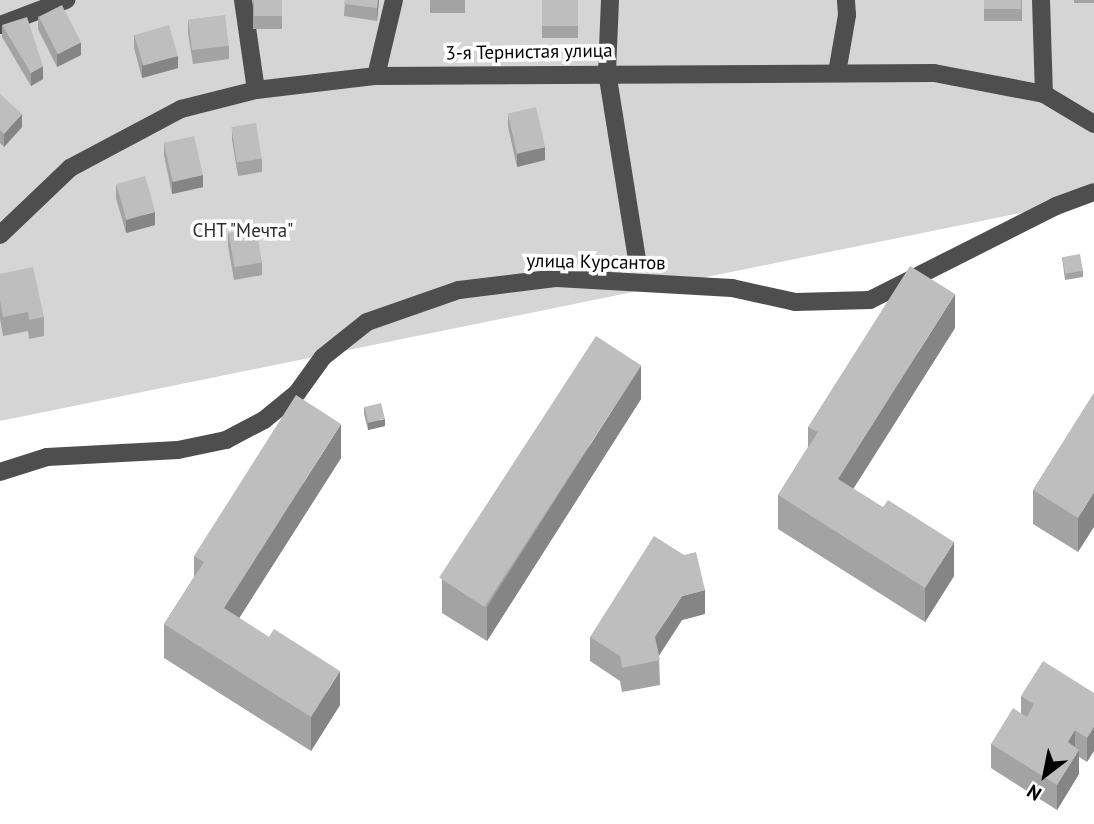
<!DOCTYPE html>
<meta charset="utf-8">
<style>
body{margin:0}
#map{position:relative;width:1094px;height:824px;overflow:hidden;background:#fff;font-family:"PT Sans",sans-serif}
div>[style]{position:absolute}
.green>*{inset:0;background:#d5d5d5}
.minor>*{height:18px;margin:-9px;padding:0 9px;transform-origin:9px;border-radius:9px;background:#4e4e4e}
.wall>*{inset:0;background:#a3a3a3;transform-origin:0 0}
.shaded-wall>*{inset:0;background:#858585}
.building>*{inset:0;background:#bebebe;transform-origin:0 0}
span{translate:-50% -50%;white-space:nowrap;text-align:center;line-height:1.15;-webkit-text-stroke:7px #fff;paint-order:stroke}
.street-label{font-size:19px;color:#000}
.park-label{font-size:19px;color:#2c2c2c}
.north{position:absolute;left:1010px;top:740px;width:70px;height:70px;-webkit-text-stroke:5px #fff;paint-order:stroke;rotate:212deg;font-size:19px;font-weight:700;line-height:28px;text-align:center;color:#000}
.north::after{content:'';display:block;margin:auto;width:24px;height:32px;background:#000;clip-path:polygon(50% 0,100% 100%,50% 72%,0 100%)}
</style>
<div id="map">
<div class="green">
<div style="clip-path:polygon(0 0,1094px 0,1094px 198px,0 421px)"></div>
</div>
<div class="minor">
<div style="left:243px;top:0;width:91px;rotate:81.8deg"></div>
<div style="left:610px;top:0;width:72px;rotate:92.4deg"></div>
<div style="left:607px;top:72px;width:189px;rotate:80.9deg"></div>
<div style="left:1041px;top:0;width:94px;rotate:88.2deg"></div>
<div style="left:0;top:25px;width:71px;rotate:-20.7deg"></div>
<div style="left:837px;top:73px;width:59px;rotate:-80.2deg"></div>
<div style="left:847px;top:15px;width:15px;rotate:-94deg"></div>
<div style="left:376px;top:76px;width:78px;rotate:-76.7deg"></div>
<div style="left:0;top:235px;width:97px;rotate:-43.7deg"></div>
<div style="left:70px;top:168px;width:126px;rotate:-28deg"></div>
<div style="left:181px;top:109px;width:77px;rotate:-14.2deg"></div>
<div style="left:256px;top:90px;width:121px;rotate:-6.7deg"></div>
<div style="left:376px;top:76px;width:558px;rotate:-0.31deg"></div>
<div style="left:934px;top:73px;width:112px;rotate:10.8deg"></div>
<div style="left:1044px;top:94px;width:58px;rotate:31deg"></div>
<div style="left:0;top:472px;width:49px;rotate:-17.7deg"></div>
<div style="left:47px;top:457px;width:131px;rotate:-3.1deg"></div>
<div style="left:178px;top:450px;width:49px;rotate:-11.8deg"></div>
<div style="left:226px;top:440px;width:43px;rotate:-27.8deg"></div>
<div style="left:264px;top:420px;width:43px;rotate:-39.3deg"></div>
<div style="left:297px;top:393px;width:44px;rotate:-54.2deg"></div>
<div style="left:323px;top:357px;width:56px;rotate:-38.5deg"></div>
<div style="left:367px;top:322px;width:97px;rotate:-19.2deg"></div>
<div style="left:459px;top:290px;width:99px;rotate:-7deg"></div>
<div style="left:557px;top:278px;width:175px;rotate:3.3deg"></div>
<div style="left:732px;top:288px;width:65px;rotate:12.5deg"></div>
<div style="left:795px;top:302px;width:75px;rotate:-1.5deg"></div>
<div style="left:870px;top:300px;width:208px;rotate:-26.8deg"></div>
<div style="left:1056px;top:206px;width:40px;rotate:-20.2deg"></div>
</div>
<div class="wall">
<div style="left:253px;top:0;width:29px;height:29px"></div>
<div style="clip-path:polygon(345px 0,379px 0,377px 21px,344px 16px)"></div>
<div style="left:430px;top:0;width:35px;height:13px"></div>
<div style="left:542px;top:0;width:36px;height:38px"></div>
<div style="left:984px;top:0;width:38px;height:21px"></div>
<div style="left:1074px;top:0;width:20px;height:3px"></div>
<div style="clip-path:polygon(38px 16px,81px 55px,57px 67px,38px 29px)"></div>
<div style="clip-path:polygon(188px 21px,229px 46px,229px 59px,193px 64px,188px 33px)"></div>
<div style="clip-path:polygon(2px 25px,43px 79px,31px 86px,2px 37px)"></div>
<div style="clip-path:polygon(134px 35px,178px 68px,142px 78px,134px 48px)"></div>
<div style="clip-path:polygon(0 94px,22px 127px,4px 147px,0 143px)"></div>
<div style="clip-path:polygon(508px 114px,545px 160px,517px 167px,508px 127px)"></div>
<div style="clip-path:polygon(232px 128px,262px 159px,262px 172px,238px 176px,232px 140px)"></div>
<div style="clip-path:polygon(164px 142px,203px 187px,172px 194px,164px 155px)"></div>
<div style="clip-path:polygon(116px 185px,155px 225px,126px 233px,116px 198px)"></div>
<div style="clip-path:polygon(228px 233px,262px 262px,262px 275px,234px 280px,228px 246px)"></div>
<div style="clip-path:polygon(1062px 257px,1083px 271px,1083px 277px,1065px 280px)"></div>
<div style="clip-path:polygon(0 274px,44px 317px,44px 336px,29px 339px,28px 331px,3px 336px,0 319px)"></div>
<div style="clip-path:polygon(955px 328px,853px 489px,954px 576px,925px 622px,778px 529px,778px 495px,808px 447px,808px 427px)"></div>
<div style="clip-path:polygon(1094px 393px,1078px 552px,1033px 524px,1033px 490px)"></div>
<div style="clip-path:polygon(641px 399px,487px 641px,442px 613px,442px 579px)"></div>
<div style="clip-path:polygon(364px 407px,385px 426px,368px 430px,364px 414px)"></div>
<div style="clip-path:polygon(341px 458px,239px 618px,340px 705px,311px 751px,164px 658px,164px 624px,194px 577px,194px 556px)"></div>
<div style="clip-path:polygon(705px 614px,682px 620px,659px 656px,660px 685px,622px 692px,620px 681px,590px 661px,590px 637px)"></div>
<div style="clip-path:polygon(1094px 693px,1087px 762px,1079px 757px,1079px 774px,1057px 810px,991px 768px,991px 744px,1021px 713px,1021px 696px)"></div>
</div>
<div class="shaded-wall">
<div style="clip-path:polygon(378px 0,379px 0,377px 21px,377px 8px)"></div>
<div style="clip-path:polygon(81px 42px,81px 55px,57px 67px,57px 54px)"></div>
<div style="clip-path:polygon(178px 56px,178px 68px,142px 78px,142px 65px)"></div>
<div style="clip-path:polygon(43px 66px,43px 79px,31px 86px,31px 73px)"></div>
<div style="clip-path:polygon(22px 114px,22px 127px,4px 147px,4px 134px)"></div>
<div style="clip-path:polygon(545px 147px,545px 160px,517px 167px,517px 154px)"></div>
<div style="clip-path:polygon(203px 175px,203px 187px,172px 194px,172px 181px)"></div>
<div style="clip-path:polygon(155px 212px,155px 225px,126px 233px,126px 220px)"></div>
<div style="clip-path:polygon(955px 294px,955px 328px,838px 513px,838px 479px)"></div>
<div style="clip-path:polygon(641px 365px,641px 399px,487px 641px,487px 607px)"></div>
<div style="clip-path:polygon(385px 419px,385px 426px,368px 430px,368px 423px)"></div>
<div style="clip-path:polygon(341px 424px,341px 458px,224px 642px,224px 608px)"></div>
<div style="clip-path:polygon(1094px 492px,1094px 527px,1078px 552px,1078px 518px)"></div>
<div style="clip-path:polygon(954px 542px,954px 576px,925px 622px,925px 588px)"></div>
<div style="clip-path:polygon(705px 590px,705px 614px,682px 620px,655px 661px,655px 637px,682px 596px)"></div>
<div style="clip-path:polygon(340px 671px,340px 705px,311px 751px,311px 717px)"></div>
<div style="clip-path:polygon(1094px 726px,1094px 751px,1087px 762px,1087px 738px)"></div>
<div style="clip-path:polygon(1075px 730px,1075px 755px,1068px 742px)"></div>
<div style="clip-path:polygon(1079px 750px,1079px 774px,1057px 810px,1057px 785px)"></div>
</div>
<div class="building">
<div style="left:254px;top:0;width:28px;height:16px"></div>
<div style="clip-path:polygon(345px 0,378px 0,377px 8px,344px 4px)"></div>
<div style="left:542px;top:0;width:36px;height:26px"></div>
<div style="left:984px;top:0;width:37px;height:9px"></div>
<div style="left:62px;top:5px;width:42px;height:26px;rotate:63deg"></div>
<div style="left:225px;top:15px;width:31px;height:37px;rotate:83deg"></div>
<div style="clip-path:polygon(27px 17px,43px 66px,31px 73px,2px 25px)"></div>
<div style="left:169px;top:25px;width:32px;height:36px;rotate:74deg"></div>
<div style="clip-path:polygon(0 94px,22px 114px,4px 134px,0 130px)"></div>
<div style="left:536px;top:107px;width:41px;height:29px;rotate:77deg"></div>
<div style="left:256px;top:123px;width:36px;height:25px;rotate:81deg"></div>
<div style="left:194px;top:136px;width:40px;height:31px;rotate:77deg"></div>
<div style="left:145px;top:176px;width:37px;height:30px;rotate:74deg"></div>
<div style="left:256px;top:228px;width:35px;height:28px;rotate:80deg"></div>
<div style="left:1080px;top:254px;width:17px;height:18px;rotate:80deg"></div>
<div style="clip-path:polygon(910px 266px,955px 294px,838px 479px,883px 507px,888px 500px,954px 542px,925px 588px,778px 495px,818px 432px,808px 427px)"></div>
<div style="clip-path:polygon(33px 267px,44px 317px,29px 320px,28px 312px,3px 317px,0 300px,0 274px)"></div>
<div style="left:596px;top:336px;width:54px;height:288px;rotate:33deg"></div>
<div style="clip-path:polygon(1094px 393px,1094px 492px,1078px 518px,1033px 490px)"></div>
<div style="clip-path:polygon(296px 395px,341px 424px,224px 608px,269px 637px,274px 629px,340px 671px,311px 717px,164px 624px,204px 562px,194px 556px)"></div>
<div style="left:381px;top:403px;width:16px;height:17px;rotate:76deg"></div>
<div style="clip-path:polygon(654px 536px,684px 555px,696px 552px,705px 590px,682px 596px,655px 637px,660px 660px,622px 668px,620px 656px,590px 637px)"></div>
<div style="clip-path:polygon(1043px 661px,1094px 693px,1094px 726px,1087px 738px,1075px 730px,1068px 742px,1079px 750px,1057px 785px,991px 744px,1013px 708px,1027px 717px,1034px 704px,1021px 696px)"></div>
</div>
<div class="street-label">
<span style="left:529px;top:52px;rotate:-1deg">3-я Тернистая улица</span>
<span style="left:596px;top:262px;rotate:1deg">улица Курсантов</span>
</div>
<div class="park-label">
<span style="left:243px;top:231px">СНТ "Мечта"</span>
</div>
<div class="north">N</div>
</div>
